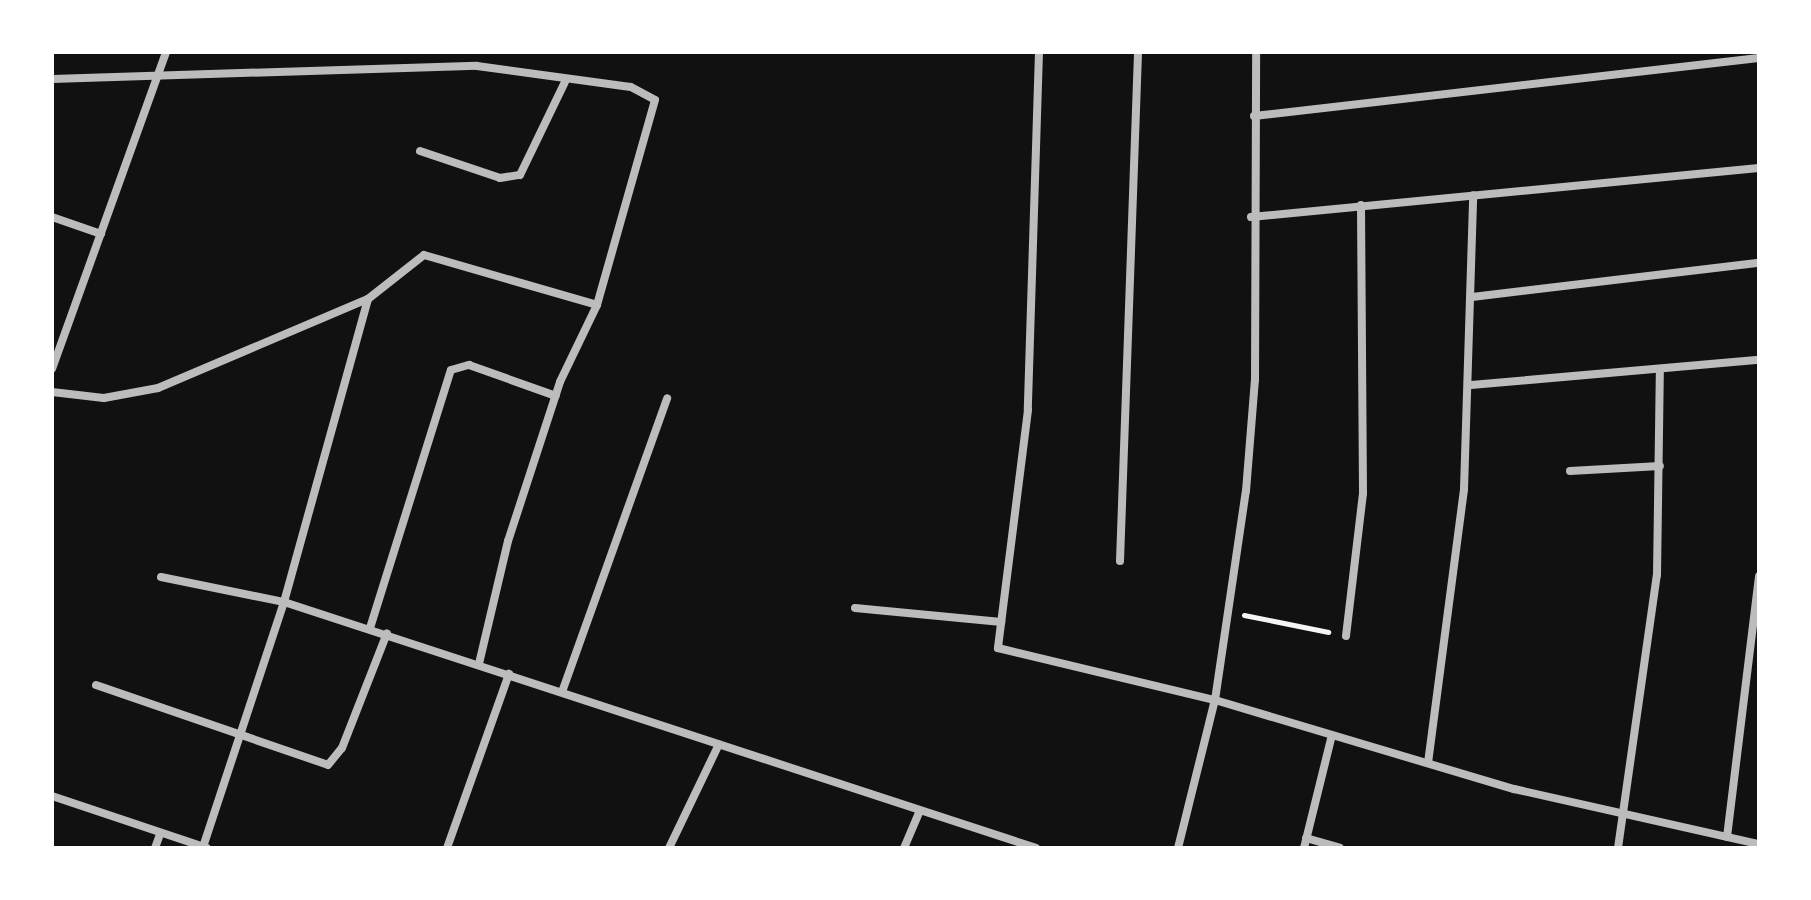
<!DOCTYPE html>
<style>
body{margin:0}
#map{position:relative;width:1811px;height:900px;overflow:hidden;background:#111;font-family:"Exo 2",sans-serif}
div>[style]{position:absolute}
.path>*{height:5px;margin:-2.5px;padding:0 2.5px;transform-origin:2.5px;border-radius:2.5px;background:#f5f5f5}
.minor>*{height:8px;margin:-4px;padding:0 4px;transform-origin:4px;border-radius:4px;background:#bcbcbc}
span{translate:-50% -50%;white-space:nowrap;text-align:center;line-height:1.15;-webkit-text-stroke:6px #fff;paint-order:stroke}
.frame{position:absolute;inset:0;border:54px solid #fff;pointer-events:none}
</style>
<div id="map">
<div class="path">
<div style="left:1244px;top:615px;width:86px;rotate:11.4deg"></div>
</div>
<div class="minor">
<div style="left:1039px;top:52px;width:358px;rotate:91.8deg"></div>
<div style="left:1028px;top:410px;width:240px;rotate:97.2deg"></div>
<div style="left:998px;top:648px;width:223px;rotate:13.5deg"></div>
<div style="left:1215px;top:700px;width:312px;rotate:16.6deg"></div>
<div style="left:1514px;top:789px;width:251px;rotate:12.7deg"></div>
<div style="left:52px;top:79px;width:425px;rotate:-1.8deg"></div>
<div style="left:477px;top:66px;width:155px;rotate:7.8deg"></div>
<div style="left:631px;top:87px;width:27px;rotate:28deg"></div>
<div style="left:655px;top:100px;width:213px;rotate:105.8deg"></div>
<div style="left:597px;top:305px;width:85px;rotate:115.7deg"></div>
<div style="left:560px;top:382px;width:167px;rotate:108.1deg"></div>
<div style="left:508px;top:541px;width:126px;rotate:103.3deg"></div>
<div style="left:1254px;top:116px;width:508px;rotate:-6.55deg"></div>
<div style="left:420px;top:151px;width:84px;rotate:18.6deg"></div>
<div style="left:500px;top:178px;width:20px;rotate:-9deg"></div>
<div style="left:520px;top:175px;width:103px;rotate:-64.2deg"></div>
<div style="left:52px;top:217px;width:52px;rotate:19.1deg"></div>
<div style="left:1251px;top:217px;width:510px;rotate:-5.51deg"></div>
<div style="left:1472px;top:297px;width:289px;rotate:-6.8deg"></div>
<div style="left:52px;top:369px;width:337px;rotate:-70.2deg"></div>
<div style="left:1471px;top:385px;width:289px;rotate:-5deg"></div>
<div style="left:52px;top:392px;width:52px;rotate:6.6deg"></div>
<div style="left:104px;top:398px;width:55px;rotate:-10.5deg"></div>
<div style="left:158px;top:388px;width:228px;rotate:-23deg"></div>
<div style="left:368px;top:299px;width:71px;rotate:-38.2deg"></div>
<div style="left:424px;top:255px;width:180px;rotate:16.1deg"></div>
<div style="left:1570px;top:471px;width:90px;rotate:-3.2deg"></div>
<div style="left:1120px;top:561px;width:509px;rotate:-87.97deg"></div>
<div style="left:161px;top:577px;width:126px;rotate:11.5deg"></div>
<div style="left:284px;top:602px;width:314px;rotate:-74.5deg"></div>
<div style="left:855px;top:608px;width:147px;rotate:5.5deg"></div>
<div style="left:370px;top:628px;width:270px;rotate:-72.6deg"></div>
<div style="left:451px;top:370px;width:19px;rotate:-16deg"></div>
<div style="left:469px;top:365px;width:92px;rotate:19.6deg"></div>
<div style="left:1346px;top:636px;width:144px;rotate:-83.2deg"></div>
<div style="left:1363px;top:493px;width:288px;rotate:-90.4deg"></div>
<div style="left:96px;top:685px;width:245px;rotate:19deg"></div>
<div style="left:328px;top:765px;width:22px;rotate:-51deg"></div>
<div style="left:342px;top:748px;width:123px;rotate:-68.6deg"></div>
<div style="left:562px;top:692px;width:312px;rotate:-70.3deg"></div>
<div style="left:1428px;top:763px;width:276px;rotate:-82.5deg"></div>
<div style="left:1464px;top:489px;width:294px;rotate:-88.2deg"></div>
<div style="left:52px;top:796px;width:163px;rotate:18.5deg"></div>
<div style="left:1727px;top:837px;width:263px;rotate:-83deg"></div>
<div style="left:1306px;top:838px;width:35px;rotate:16deg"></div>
<div style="left:203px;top:847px;width:258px;rotate:-71.7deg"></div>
<div style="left:284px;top:602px;width:791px;rotate:18.11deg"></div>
<div style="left:155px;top:848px;width:15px;rotate:-70deg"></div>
<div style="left:447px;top:848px;width:185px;rotate:-70.4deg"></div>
<div style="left:669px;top:848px;width:115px;rotate:-64.3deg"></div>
<div style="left:904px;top:848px;width:39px;rotate:-67deg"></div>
<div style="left:1178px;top:848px;width:153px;rotate:-76deg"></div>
<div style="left:1215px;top:700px;width:211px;rotate:-81.6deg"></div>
<div style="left:1246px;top:491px;width:111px;rotate:-85.4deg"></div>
<div style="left:1255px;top:380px;width:328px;rotate:-89.8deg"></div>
<div style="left:1304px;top:848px;width:116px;rotate:-76.1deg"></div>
<div style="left:1618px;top:848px;width:276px;rotate:-81.9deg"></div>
<div style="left:1657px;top:575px;width:206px;rotate:-89.2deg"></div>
</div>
<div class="frame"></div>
</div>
